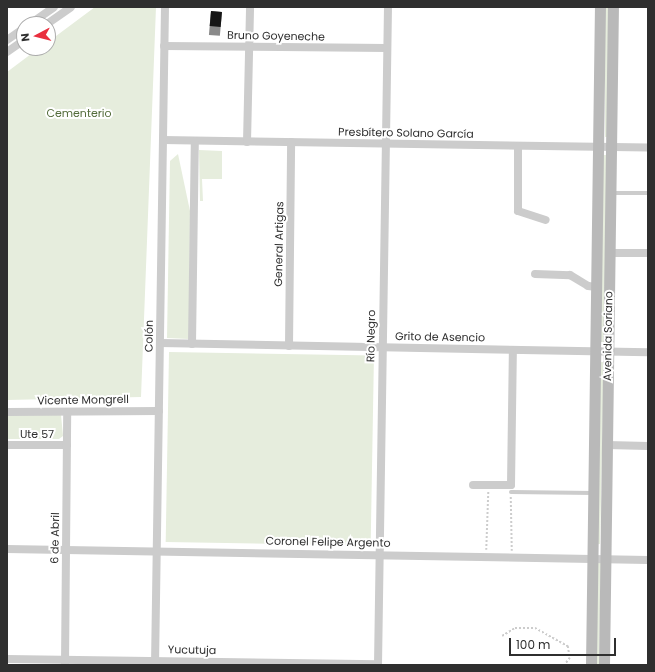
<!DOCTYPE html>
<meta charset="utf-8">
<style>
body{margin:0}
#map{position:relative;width:655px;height:672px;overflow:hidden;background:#fff;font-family:Poppins,sans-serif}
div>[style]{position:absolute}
.green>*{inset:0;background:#e6eddd;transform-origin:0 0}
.path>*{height:1.5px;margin-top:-0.75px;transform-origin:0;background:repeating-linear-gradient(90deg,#ccc 0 2px,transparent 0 4px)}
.lane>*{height:4px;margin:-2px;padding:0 2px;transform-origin:2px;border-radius:2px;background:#ccc}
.street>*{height:8px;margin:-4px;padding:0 4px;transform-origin:4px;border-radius:4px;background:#ccc}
.secondary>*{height:11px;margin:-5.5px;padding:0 5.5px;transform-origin:5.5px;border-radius:5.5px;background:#b9b9b9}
.wall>*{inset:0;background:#8a8a8a;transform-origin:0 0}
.building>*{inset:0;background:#161616;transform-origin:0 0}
span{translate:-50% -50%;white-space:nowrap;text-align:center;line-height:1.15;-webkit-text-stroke:4px #fff;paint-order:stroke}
.street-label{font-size:11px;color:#2f2f2f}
.park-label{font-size:11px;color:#536c3b}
.frame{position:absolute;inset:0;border:8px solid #2f2f2f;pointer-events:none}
.north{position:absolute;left:16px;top:16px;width:40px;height:40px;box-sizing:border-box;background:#fff;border:1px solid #acacac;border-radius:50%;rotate:263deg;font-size:11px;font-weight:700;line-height:16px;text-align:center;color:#2f2f2f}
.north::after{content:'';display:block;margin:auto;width:14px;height:18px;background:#e92f3e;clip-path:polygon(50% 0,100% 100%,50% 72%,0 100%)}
.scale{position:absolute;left:509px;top:638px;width:107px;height:18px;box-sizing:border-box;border:2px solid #2f2f2f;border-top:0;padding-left:5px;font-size:12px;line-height:14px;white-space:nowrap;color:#2f2f2f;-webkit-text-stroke:3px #fff;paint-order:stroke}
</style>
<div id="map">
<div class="green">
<div style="clip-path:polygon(95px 7px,156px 7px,141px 397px,7px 400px,7px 72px,39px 48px,48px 48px,48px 42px)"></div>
<div style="left:605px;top:7px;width:4px;height:130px"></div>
<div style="clip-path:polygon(199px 150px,222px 151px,222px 179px,202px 179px,203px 201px,200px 201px)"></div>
<div style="clip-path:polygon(178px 154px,190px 211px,189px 339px,167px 338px,170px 161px)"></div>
<div style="clip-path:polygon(603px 155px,607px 155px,604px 342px,599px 342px)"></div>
<div style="left:169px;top:352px;width:205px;height:190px;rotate:1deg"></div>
<div style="clip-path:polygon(600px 362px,604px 362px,600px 544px,597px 544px)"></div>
<div style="clip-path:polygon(7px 414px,61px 415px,63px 436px,59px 439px,7px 439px)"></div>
<div style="clip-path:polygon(596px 563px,601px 563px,599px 665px,595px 665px)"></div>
</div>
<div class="path">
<div style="left:511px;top:497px;width:54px;rotate:88.9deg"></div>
<div style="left:486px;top:550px;width:58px;rotate:-88deg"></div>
<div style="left:502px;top:636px;width:15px;rotate:-32deg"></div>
<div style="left:515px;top:628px;width:20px"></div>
<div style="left:535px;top:628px;width:38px;rotate:29deg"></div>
<div style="left:568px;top:646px;width:12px;rotate:81deg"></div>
<div style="left:570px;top:658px;width:9px;rotate:126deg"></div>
</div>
<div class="lane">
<div style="left:611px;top:193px;width:37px"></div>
<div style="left:511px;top:492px;width:82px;rotate:0.7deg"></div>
</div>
<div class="street">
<div style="left:30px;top:24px;width:29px;rotate:-35deg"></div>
<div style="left:47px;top:24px;width:29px;rotate:-35deg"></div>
<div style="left:7px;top:40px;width:21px;rotate:-35deg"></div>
<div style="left:164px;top:46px;width:223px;rotate:0.5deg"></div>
<div style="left:7px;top:52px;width:21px;rotate:-35deg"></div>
<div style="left:163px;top:140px;width:485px;rotate:0.9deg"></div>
<div style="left:247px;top:142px;width:135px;rotate:-88.7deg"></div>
<div style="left:518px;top:146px;width:65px;rotate:90deg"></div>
<div style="left:518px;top:211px;width:29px;rotate:18deg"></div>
<div style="left:609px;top:253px;width:39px"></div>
<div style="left:535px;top:274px;width:35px;rotate:2deg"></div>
<div style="left:570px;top:275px;width:21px;rotate:31deg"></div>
<div style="left:588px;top:286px;width:9px;rotate:6deg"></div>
<div style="left:160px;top:343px;width:488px;rotate:1.1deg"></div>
<div style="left:192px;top:344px;width:203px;rotate:-89.2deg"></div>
<div style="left:289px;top:346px;width:204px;rotate:-89.4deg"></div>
<div style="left:7px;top:412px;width:152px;rotate:-0.4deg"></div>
<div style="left:7px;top:445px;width:60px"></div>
<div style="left:607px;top:445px;width:41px;rotate:1.4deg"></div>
<div style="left:473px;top:485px;width:38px"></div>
<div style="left:511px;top:485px;width:135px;rotate:-89.2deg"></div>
<div style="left:7px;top:549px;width:641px;rotate:0.98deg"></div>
<div style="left:7px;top:659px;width:371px;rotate:0.8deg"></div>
<div style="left:65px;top:665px;width:253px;rotate:-89.5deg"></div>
<div style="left:155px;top:665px;width:658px;rotate:-89.13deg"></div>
<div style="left:378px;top:665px;width:658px;rotate:-89.13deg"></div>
</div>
<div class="secondary">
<div style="left:591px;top:665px;width:658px;rotate:-89.22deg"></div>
<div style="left:604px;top:665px;width:658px;rotate:-89.22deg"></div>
</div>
<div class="wall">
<div style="left:211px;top:11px;width:11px;height:24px;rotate:5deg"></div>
</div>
<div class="building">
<div style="left:211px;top:11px;width:11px;height:15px;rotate:5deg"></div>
</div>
<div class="street-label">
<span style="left:276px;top:36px;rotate:1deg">Bruno Goyeneche</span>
<span style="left:406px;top:133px;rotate:1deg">Presbítero Solano García</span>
<span style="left:279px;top:244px;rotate:-89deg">General Artigas</span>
<span style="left:149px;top:336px;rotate:-89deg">Colón</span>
<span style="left:371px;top:336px;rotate:-89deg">Río Negro</span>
<span style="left:608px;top:336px;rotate:-89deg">Avenida Soriano</span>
<span style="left:440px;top:337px;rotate:1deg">Grito de Asencio</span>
<span style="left:83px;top:400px;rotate:-1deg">Vicente Mongrell</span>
<span style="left:37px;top:434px">Ute 57</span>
<span style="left:55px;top:538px;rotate:-89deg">6 de Abril</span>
<span style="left:328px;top:542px;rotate:1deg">Coronel Felipe Argento</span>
<span style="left:192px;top:650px;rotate:1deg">Yucutuja</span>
</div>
<div class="park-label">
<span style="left:79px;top:113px">Cementerio</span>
</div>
<div class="frame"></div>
<div class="north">N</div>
<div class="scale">100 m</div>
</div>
